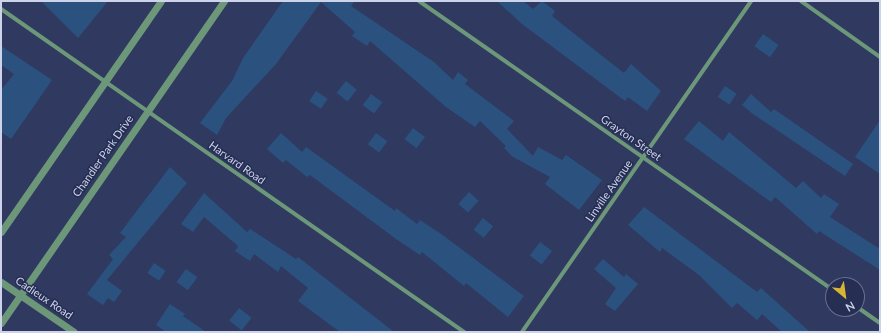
<!DOCTYPE html>
<style>
body{margin:0}
#map{position:relative;width:881px;height:333px;overflow:hidden;background:#30395f;font-family:Lato,sans-serif}
div>[style]{position:absolute}
.building>*{inset:0;background:#2b527f;transform-origin:0 0}
.minor>*{height:4px;margin:-2px;padding:0 2px;transform-origin:2px;border-radius:2px;background:#6c9879}
.tertiary>*{height:7px;margin:-3.5px;padding:0 3.5px;transform-origin:3.5px;border-radius:3.5px;background:#6c9879}
span{translate:-50% -50%;white-space:nowrap;text-align:center;line-height:1.15;-webkit-text-stroke:3px #262e53;paint-order:stroke}
.street-label{font-size:11px;color:#ccd3eb}
.frame{position:absolute;inset:0;border:2px solid #ccd3eb;pointer-events:none}
.north{position:absolute;left:825px;top:277px;width:40px;height:40px;box-sizing:border-box;background:#262e53;border:1px solid #687090;border-radius:50%;rotate:151deg;font-size:11px;font-weight:700;line-height:16px;text-align:center;color:#ccd3eb}
.north::after{content:'';display:block;margin:auto;width:14px;height:18px;background:#d7b434;clip-path:polygon(50% 0,100% 100%,50% 72%,0 100%)}
</style>
<div id="map">
<div class="building">
<div style="clip-path:polygon(41px 1px,108px 1px,78px 38px)"></div>
<div style="clip-path:polygon(283px 1px,355px 1px,351px 6px,434px 62px,453px 80px,458px 72px,468px 80px,465px 84px,514px 121px,507px 129px,533px 156px,538px 147px,562px 160px,566px 155px,602px 180px,579px 210px,545px 184px,550px 177px,513px 157px,504px 148px,506px 146px,480px 121px,475px 127px,446px 107px,370px 41px,367px 46px,352px 36px,355px 32px,321px 2px,276px 64px,226px 118px,217px 135px,200px 123px,232px 81px,243px 58px)"></div>
<div style="clip-path:polygon(497px 1px,523px 1px,533px 9px,542px 1px,555px 11px,552px 16px,606px 59px,624px 73px,631px 64px,661px 91px,647px 111px,628px 97px,625px 101px,522px 24px)"></div>
<div style="left:763px;top:34px;width:19px;height:15px;rotate:35deg"></div>
<div style="clip-path:polygon(1px 46px,52px 80px,11px 139px,1px 132px,1px 90px,14px 74px,1px 65px)"></div>
<div style="left:346px;top:81px;width:14px;height:15px;rotate:39deg"></div>
<div style="left:725px;top:86px;width:14px;height:13px;rotate:34deg"></div>
<div style="left:316px;top:91px;width:14px;height:12px;rotate:34deg"></div>
<div style="left:371px;top:94px;width:14px;height:14px;rotate:36deg"></div>
<div style="clip-path:polygon(751px 94px,771px 112px,774px 109px,853px 164px,845px 176px,753px 114px,742px 105px)"></div>
<div style="clip-path:polygon(880px 120px,880px 174px,855px 157px)"></div>
<div style="clip-path:polygon(699px 121px,723px 141px,729px 132px,796px 188px,803px 181px,821px 198px,824px 194px,839px 204px,830px 217px,880px 249px,880px 270px,819px 231px,817px 234px,775px 197px,771px 202px,684px 139px)"></div>
<div style="left:413px;top:128px;width:15px;height:14px;rotate:37deg"></div>
<div style="clip-path:polygon(281px 133px,302px 152px,306px 147px,395px 211px,396px 208px,417px 224px,420px 220px,444px 236px,524px 296px,508px 317px,466px 283px,464px 286px,422px 252px,420px 255px,396px 239px,310px 175px,307px 177px,286px 160px,283px 163px,267px 149px)"></div>
<div style="left:376px;top:133px;width:14px;height:14px;rotate:36deg"></div>
<div style="clip-path:polygon(170px 167px,187px 183px,107px 280px,122px 291px,114px 302px,108px 298px,103px 305px,87px 294px,113px 259px,109px 255px,126px 237px,120px 233px)"></div>
<div style="left:469px;top:192px;width:13px;height:16px;rotate:42deg"></div>
<div style="clip-path:polygon(204px 193px,247px 232px,250px 229px,296px 259px,298px 257px,394px 332px,340px 332px,298px 301px,308px 288px,281px 266px,278px 272px,254px 254px,250px 261px,235px 251px,238px 246px,204px 217px,193px 232px,181px 224px)"></div>
<div style="clip-path:polygon(644px 207px,757px 292px,761px 288px,810px 332px,782px 332px,762px 314px,757px 320px,737px 303px,732px 308px,699px 275px,662px 248px,660px 252px,628px 225px)"></div>
<div style="left:483px;top:218px;width:13px;height:15px;rotate:39deg"></div>
<div style="left:540px;top:242px;width:15px;height:17px;rotate:37deg"></div>
<div style="clip-path:polygon(603px 259px,624px 277px,626px 274px,638px 284px,615px 311px,605px 304px,616px 288px,594px 269px)"></div>
<div style="left:154px;top:263px;width:14px;height:12px;rotate:34deg"></div>
<div style="left:186px;top:269px;width:14px;height:16px;rotate:36deg"></div>
<div style="clip-path:polygon(170px 304px,185px 314px,183px 316px,206px 332px,166px 332px,156px 325px)"></div>
<div style="left:239px;top:308px;width:16px;height:16px;rotate:38deg"></div>
</div>
<div class="minor">
<div style="left:419px;top:1px;width:505px;rotate:34.92deg"></div>
<div style="left:801px;top:1px;width:97px;rotate:35.3deg"></div>
<div style="left:1px;top:9px;width:565px;rotate:34.9deg"></div>
<div style="left:857px;top:307px;width:28px;rotate:35deg"></div>
<div style="left:522px;top:332px;width:402px;rotate:-55.3deg"></div>
</div>
<div class="tertiary">
<div style="left:1px;top:232px;width:281px;rotate:-55.3deg"></div>
<div style="left:1px;top:282px;width:88px;rotate:34.4deg"></div>
<div style="left:1px;top:323px;width:392px;rotate:-55.3deg"></div>
</div>
<div class="street-label">
<span style="left:631px;top:138px;rotate:35deg">Grayton Street</span>
<span style="left:103px;top:156px;rotate:-55deg">Chandler Park Drive</span>
<span style="left:237px;top:163px;rotate:35deg">Harvard Road</span>
<span style="left:609px;top:191px;rotate:-55deg">Linville Avenue</span>
<span style="left:44px;top:298px;rotate:34deg">Cadieux Road</span>
</div>
<div class="frame"></div>
<div class="north">N</div>
</div>
